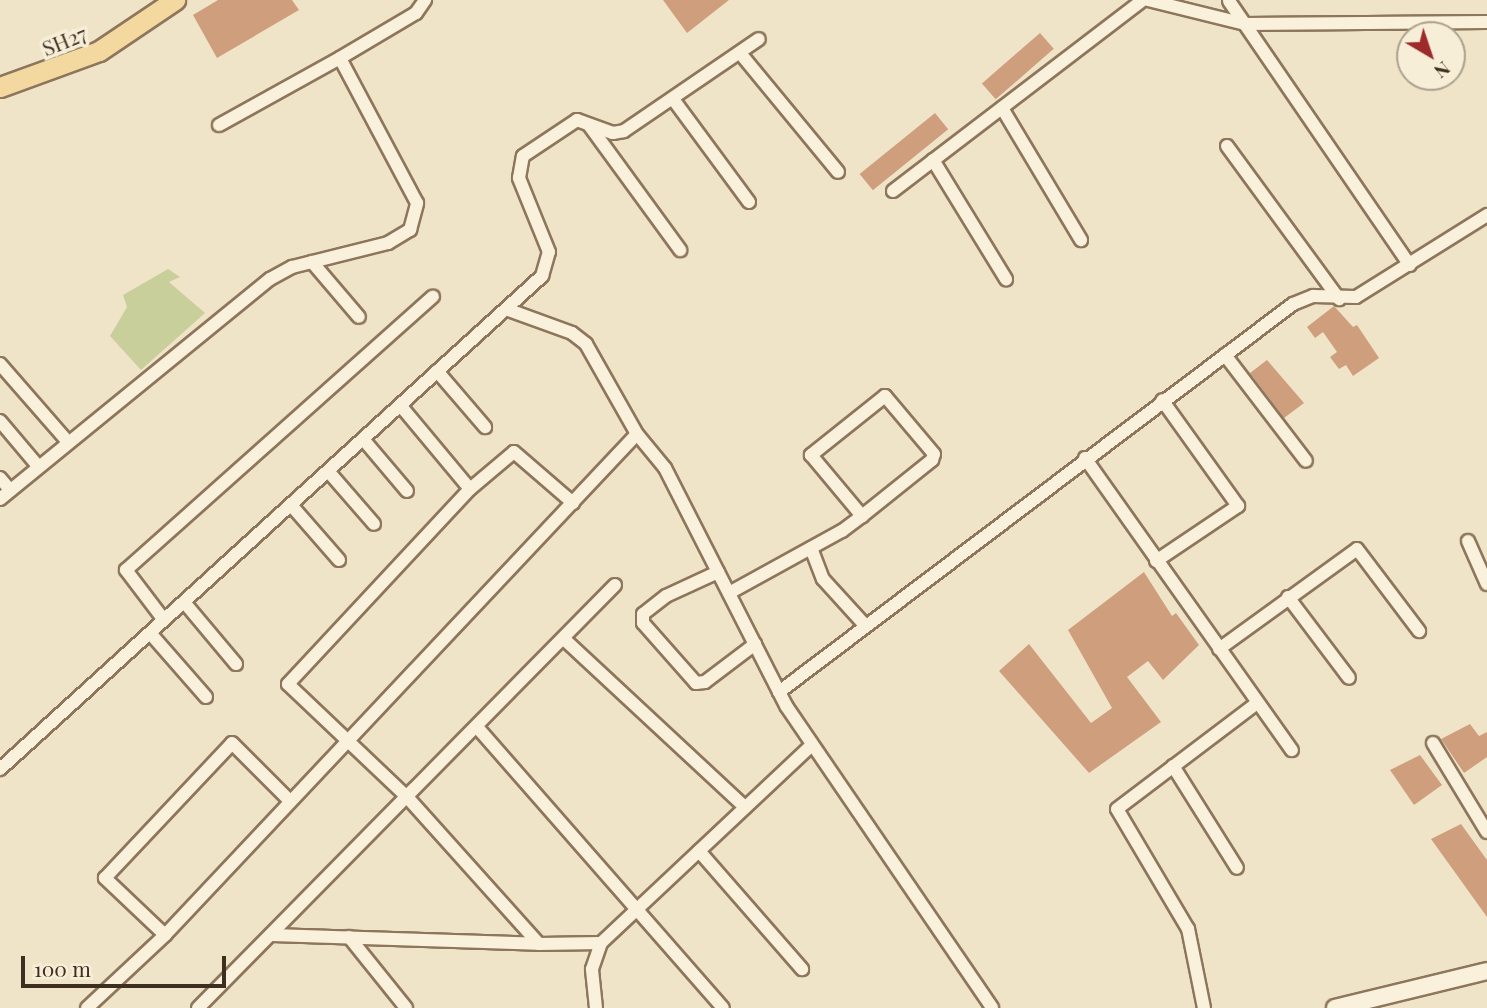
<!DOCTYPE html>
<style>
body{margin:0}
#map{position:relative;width:1487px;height:1008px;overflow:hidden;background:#f0e4c8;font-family:"Playfair Display",serif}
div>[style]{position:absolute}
.green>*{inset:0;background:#c9cf9b}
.building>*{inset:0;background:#cf9f7d;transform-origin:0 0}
.roads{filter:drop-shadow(2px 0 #8d765c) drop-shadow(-2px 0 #8d765c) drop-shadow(0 2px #8d765c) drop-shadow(0 -2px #8d765c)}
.street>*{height:12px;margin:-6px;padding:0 6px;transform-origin:6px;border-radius:6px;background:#faf1dc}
.secondary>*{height:16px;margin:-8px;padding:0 8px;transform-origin:8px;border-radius:8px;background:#faf1dc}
.primary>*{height:19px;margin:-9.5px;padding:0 9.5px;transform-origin:9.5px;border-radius:9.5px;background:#f3d9a0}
span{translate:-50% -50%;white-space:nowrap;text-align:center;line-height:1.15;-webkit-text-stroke:7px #f7eed8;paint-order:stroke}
.street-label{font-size:21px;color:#3d2e20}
.north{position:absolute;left:1396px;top:21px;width:70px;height:70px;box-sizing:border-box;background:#f7eed8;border:2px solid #ada18e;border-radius:50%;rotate:141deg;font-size:19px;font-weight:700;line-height:28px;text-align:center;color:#3d2e20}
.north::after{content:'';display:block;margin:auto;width:24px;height:32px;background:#9e2a2b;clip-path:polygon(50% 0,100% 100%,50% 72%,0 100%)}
.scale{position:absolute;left:21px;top:956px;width:205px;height:32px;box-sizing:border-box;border:4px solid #3d2e20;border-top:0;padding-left:9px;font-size:21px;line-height:24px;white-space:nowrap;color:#3d2e20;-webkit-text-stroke:5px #f7eed8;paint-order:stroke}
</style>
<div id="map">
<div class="green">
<div style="clip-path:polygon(168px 269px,180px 277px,169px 282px,205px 313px,141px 370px,110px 336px,127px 307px,123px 295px)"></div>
</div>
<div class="building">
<div style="clip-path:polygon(218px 0,292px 0,299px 10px,217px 58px,193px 15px)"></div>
<div style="clip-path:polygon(663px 0,729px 0,687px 33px)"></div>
<div style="left:1040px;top:33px;width:21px;height:77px;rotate:49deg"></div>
<div style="left:935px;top:113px;width:21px;height:97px;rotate:51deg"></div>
<div style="clip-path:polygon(1334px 306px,1353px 327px,1357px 325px,1379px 358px,1353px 376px,1346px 365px,1339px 369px,1330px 357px,1337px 352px,1323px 332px,1315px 338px,1307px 327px)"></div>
<div style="clip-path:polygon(1267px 360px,1304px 403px,1284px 418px,1250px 373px)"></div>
<div style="clip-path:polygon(1144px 572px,1172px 616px,1176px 613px,1199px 645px,1163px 680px,1148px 661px,1127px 677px,1161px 722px,1089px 773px,999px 671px,1029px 644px,1091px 723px,1112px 708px,1068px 630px)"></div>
<div style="clip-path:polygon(1470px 724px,1479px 736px,1487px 732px,1487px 757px,1464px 773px,1441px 739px)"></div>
<div style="clip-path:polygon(1420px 755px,1442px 785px,1414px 805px,1390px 770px)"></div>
<div style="clip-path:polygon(1461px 824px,1487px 860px,1487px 917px,1431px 839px)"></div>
</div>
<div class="roads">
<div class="street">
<div style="left:1148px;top:0;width:100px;rotate:13.9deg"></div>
<div style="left:1245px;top:24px;width:242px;rotate:-0.5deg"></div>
<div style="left:1229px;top:1px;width:320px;rotate:55.6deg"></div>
<div style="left:740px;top:53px;width:154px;rotate:50.5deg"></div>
<div style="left:673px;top:99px;width:128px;rotate:53.6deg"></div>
<div style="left:1002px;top:108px;width:154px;rotate:59.1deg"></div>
<div style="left:219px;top:125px;width:138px;rotate:-29deg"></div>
<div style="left:589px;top:125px;width:155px;rotate:53.9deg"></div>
<div style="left:1227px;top:146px;width:190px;rotate:53.8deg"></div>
<div style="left:933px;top:160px;width:140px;rotate:58.5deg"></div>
<div style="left:893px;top:191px;width:315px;rotate:-37.4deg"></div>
<div style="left:312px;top:262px;width:72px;rotate:49.5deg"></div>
<div style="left:506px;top:309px;width:70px;rotate:20deg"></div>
<div style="left:572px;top:333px;width:18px;rotate:38deg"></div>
<div style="left:586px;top:344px;width:103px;rotate:60.5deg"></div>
<div style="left:637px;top:434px;width:44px;rotate:50.5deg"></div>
<div style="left:665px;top:468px;width:268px;rotate:63deg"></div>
<div style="left:787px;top:707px;width:364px;rotate:55.7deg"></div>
<div style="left:1225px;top:355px;width:133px;rotate:52.6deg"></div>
<div style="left:0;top:364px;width:103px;rotate:48.9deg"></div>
<div style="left:437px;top:371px;width:74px;rotate:49.4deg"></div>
<div style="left:400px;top:405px;width:109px;rotate:50.2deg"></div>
<div style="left:0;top:421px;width:59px;rotate:49.8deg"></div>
<div style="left:363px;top:439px;width:68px;rotate:49.8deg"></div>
<div style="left:1085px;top:458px;width:358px;rotate:54.7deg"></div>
<div style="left:328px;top:471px;width:70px;rotate:49deg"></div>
<div style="left:0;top:478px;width:16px;rotate:50deg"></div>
<div style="left:0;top:499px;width:348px;rotate:-39.2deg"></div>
<div style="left:270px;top:279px;width:25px;rotate:-29deg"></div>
<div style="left:292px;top:267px;width:99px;rotate:-14deg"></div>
<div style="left:388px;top:243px;width:26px;rotate:-31deg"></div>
<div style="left:410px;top:230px;width:28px;rotate:-75deg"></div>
<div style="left:417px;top:203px;width:164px;rotate:-118deg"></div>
<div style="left:340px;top:58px;width:88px;rotate:-30.6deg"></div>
<div style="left:416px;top:13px;width:16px;rotate:-55deg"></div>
<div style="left:291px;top:505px;width:73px;rotate:48.9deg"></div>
<div style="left:1468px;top:541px;width:47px;rotate:66.2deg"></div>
<div style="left:811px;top:548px;width:33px;rotate:69deg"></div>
<div style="left:823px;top:579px;width:61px;rotate:47.7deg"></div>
<div style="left:1156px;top:561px;width:99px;rotate:-33.9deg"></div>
<div style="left:1238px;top:506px;width:130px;rotate:-125.6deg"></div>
<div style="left:718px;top:572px;width:57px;rotate:155.2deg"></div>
<div style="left:666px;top:596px;width:29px;rotate:142deg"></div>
<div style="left:643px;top:614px;width:9px;rotate:90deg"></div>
<div style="left:643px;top:623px;width:80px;rotate:48.5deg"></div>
<div style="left:696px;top:683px;width:9px;rotate:-6deg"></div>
<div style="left:705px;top:682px;width:63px;rotate:-37.2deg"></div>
<div style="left:729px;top:593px;width:129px;rotate:-28.8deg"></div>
<div style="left:842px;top:531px;width:25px;rotate:-37deg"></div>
<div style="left:862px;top:516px;width:90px;rotate:-38.7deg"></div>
<div style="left:932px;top:460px;width:6px;rotate:-72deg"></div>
<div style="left:934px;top:454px;width:76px;rotate:-130.2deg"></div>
<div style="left:885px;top:396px;width:95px;rotate:141.4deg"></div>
<div style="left:811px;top:455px;width:80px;rotate:50.1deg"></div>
<div style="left:1288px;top:597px;width:101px;rotate:53deg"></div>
<div style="left:184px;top:602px;width:81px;rotate:50deg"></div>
<div style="left:164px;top:620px;width:63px;rotate:-127.2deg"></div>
<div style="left:126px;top:570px;width:411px;rotate:-41.7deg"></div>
<div style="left:150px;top:633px;width:85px;rotate:48.8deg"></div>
<div style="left:564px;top:639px;width:247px;rotate:42.9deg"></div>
<div style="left:1219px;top:649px;width:170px;rotate:-35.9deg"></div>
<div style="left:1357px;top:549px;width:103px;rotate:52.9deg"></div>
<div style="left:779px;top:692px;width:644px;rotate:-37.05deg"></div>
<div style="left:1293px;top:304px;width:22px;rotate:-22deg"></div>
<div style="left:1313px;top:296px;width:43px;rotate:1.3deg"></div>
<div style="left:1356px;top:297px;width:155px;rotate:-32deg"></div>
<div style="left:477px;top:727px;width:373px;rotate:48.8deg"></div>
<div style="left:1433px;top:743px;width:104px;rotate:58.8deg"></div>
<div style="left:1173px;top:766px;width:120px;rotate:57.9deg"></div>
<div style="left:0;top:769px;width:733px;rotate:-42.29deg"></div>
<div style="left:542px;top:276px;width:25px;rotate:-74deg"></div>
<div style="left:549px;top:252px;width:80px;rotate:-112.1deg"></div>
<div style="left:519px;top:178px;width:22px;rotate:-80deg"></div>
<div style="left:523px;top:156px;width:65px;rotate:-33.7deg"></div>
<div style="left:577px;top:120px;width:38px;rotate:20deg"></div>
<div style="left:613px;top:133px;width:11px;rotate:-10deg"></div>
<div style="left:624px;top:131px;width:163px;rotate:-34.3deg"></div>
<div style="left:699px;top:851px;width:157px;rotate:48.9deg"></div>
<div style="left:165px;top:935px;width:83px;rotate:-136.5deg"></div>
<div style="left:105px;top:878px;width:185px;rotate:-46.7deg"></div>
<div style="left:232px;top:743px;width:82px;rotate:45deg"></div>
<div style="left:271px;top:935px;width:268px;rotate:1.9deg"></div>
<div style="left:539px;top:944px;width:198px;rotate:-131.9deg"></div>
<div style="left:407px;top:797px;width:164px;rotate:-136.5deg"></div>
<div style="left:288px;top:684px;width:267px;rotate:-47deg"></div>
<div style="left:470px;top:489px;width:57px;rotate:-40.1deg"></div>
<div style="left:514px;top:452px;width:78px;rotate:40.8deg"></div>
<div style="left:349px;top:937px;width:91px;rotate:51.2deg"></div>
<div style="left:539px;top:944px;width:62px;rotate:-0.9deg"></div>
<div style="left:601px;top:943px;width:289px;rotate:-43.2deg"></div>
<div style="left:87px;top:1008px;width:107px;rotate:-43.1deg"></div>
<div style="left:165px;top:935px;width:688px;rotate:-46.71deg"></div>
<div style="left:198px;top:1008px;width:594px;rotate:-45.41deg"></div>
<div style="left:596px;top:1008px;width:39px;rotate:-96deg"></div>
<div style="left:592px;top:969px;width:28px;rotate:-71deg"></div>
<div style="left:1204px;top:1008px;width:81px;rotate:-101.4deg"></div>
<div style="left:1188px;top:929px;width:139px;rotate:-120.6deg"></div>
<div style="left:1117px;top:809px;width:176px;rotate:-37.1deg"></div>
</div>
<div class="secondary">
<div style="left:1335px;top:1008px;width:156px;rotate:-13.7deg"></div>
</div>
<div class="primary">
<div style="left:0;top:87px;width:105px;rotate:-20deg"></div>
<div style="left:99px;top:51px;width:92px;rotate:-33.9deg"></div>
</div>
</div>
<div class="street-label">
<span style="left:64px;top:40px;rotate:-22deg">SH27</span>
</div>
<div class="north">N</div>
<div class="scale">100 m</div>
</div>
